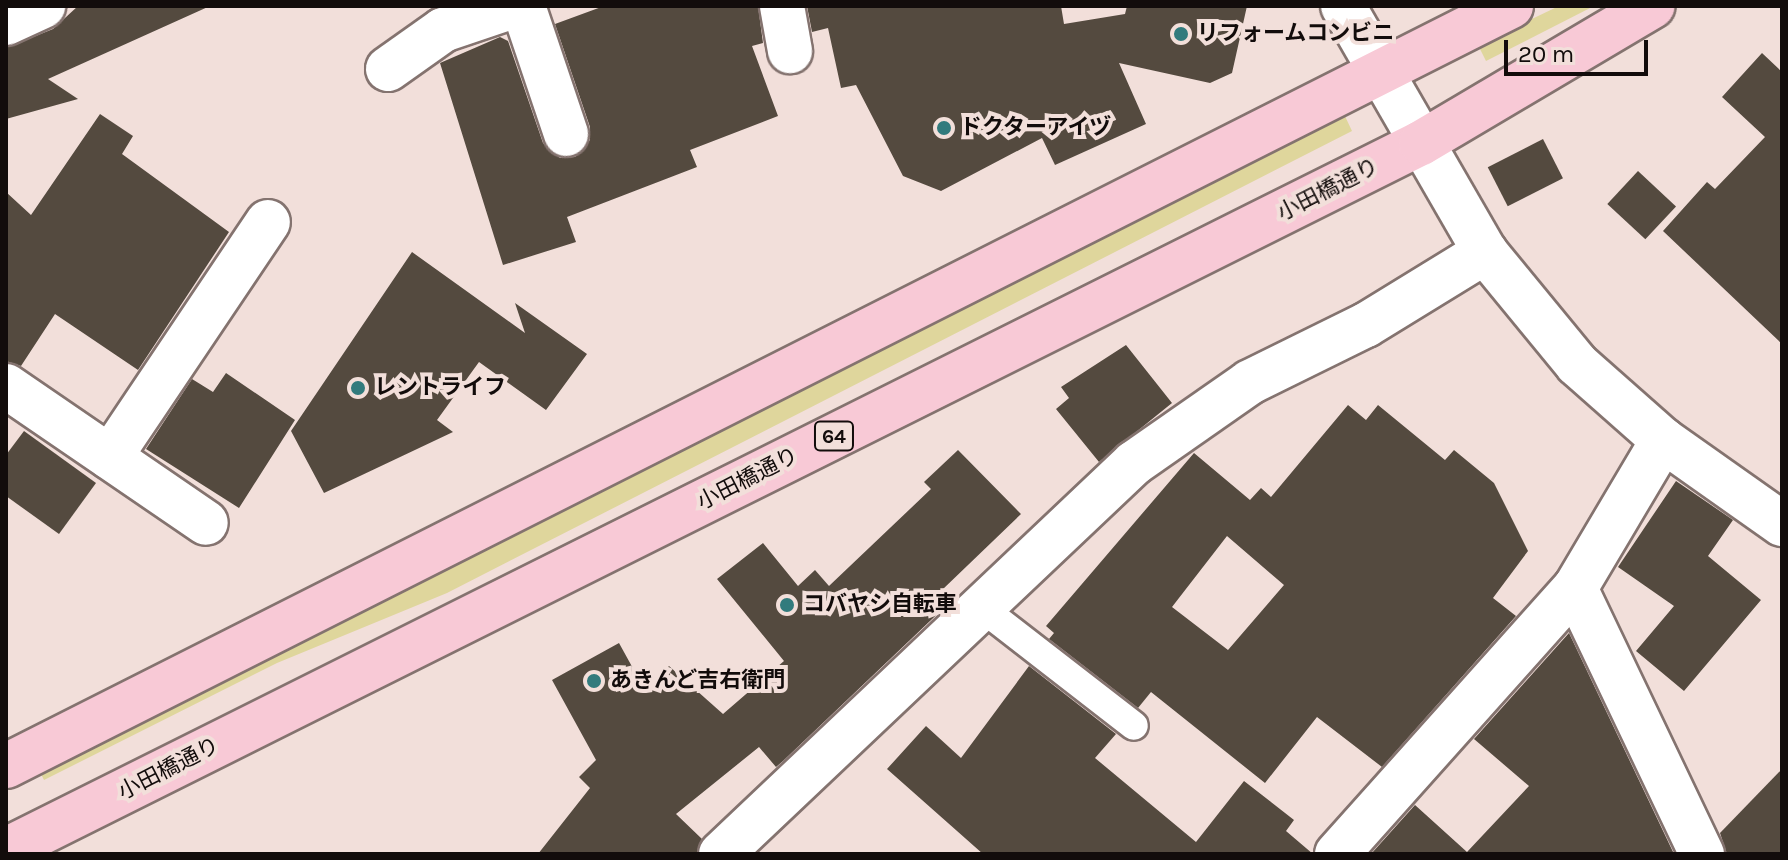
<!DOCTYPE html>
<meta charset="utf-8">
<style>
body{margin:0}
#map{position:relative;width:1788px;height:860px;overflow:hidden;background:#f2dfda;font-family:Karla,"Noto Sans JP",sans-serif}
div>[style]{position:absolute}
.green>*{inset:0;background:#dfd69c}
.building>*{inset:0;background:#544a3f;transform-origin:0 0}
.roads{filter:drop-shadow(2px 0 #84736f) drop-shadow(-2px 0 #84736f) drop-shadow(0 2px #84736f) drop-shadow(0 -2px #84736f)}
.lane>*{height:28px;margin:-14px;padding:0 14px;transform-origin:14px;border-radius:14px;background:#fff}
.street>*{height:44px;margin:-22px;padding:0 22px;transform-origin:22px;border-radius:22px;background:#fff}
.primary>*{height:44px;margin:-22px;padding:0 22px;transform-origin:22px;border-radius:22px;background:#f8c9d6}
.dots>*{width:22px;height:22px;translate:-50% -50%;box-sizing:border-box;border:4px solid #f2dfda;border-radius:50%}
span{translate:-50% -50%;white-space:nowrap;text-align:center;line-height:1.15;-webkit-text-stroke:8px #f2dfda;paint-order:stroke}
.shield-label span{padding:2px 6px;background:#f2dfda;border:2px solid;border-radius:6px;-webkit-text-stroke-width:0}
.shield-label{font-size:20px;color:#120c0b;font-weight:700}
.poi-label{font-size:22px;color:#120c0b;font-weight:700}
.left{translate:0 -50%;text-align:left}
.street-label{font-size:22px;color:#120c0b}
.frame{position:absolute;inset:0;border:8px solid #120c0b;pointer-events:none}
.scale{position:absolute;left:1504px;top:40px;width:144px;height:36px;box-sizing:border-box;border:4px solid #120c0b;border-top:0;padding-left:10px;font-size:24px;line-height:28px;white-space:nowrap;color:#120c0b;-webkit-text-stroke:6px #f2dfda;paint-order:stroke}
</style>
<div id="map">
<div class="green">
<div style="clip-path:polygon(1559px 6px,1594px 6px,1486px 61px,1478px 45px)"></div>
<div style="clip-path:polygon(1344px 114px,1352px 131px,447px 593px,277px 663px,44px 780px,41px 774px,263px 658px)"></div>
</div>
<div class="building">
<div style="clip-path:polygon(78px 6px,210px 6px,48px 79px,78px 99px,6px 119px,6px 48px,53px 29px)"></div>
<div style="clip-path:polygon(604px 6px,758px 6px,763px 43px,752px 46px,778px 116px,690px 150px,697px 167px,567px 217px,576px 242px,503px 265px,440px 63px,500px 37px,508px 41px,543px 143px,560px 158px,575px 157px,590px 140px,590px 127px,555px 24px)"></div>
<div style="clip-path:polygon(807px 6px,1061px 6px,1064px 24px,1125px 14px,1127px 6px,1247px 6px,1232px 73px,1210px 83px,1119px 63px,1146px 124px,1055px 165px,1042px 138px,941px 191px,903px 176px,856px 85px,841px 88px,828px 28px,812px 32px)"></div>
<div style="clip-path:polygon(1762px 53px,1782px 72px,1782px 344px,1663px 231px,1707px 182px,1715px 189px,1765px 137px,1722px 97px)"></div>
<div style="clip-path:polygon(100px 114px,133px 136px,122px 154px,229px 232px,138px 370px,55px 314px,21px 366px,6px 361px,6px 192px,31px 215px)"></div>
<div style="left:1543px;top:139px;width:44px;height:62px;rotate:63deg"></div>
<div style="left:1638px;top:171px;width:52px;height:45px;rotate:43deg"></div>
<div style="clip-path:polygon(412px 252px,525px 333px,515px 303px,587px 354px,546px 410px,479px 362px,437px 420px,453px 432px,324px 493px,291px 431px)"></div>
<div style="clip-path:polygon(1126px 345px,1172px 403px,1099px 462px,1056px 409px,1069px 398px,1061px 387px)"></div>
<div style="clip-path:polygon(226px 373px,295px 420px,239px 508px,146px 449px,192px 379px,213px 392px)"></div>
<div style="clip-path:polygon(evenodd,1348px 405px,1366px 420px,1378px 405px,1445px 460px,1454px 450px,1494px 483px,1528px 551px,1493px 598px,1516px 616px,1382px 767px,1317px 717px,1265px 783px,1151px 692px,1138px 708px,1049px 639px,1054px 633px,1046px 626px,1194px 453px,1250px 500px,1261px 488px,1271px 497px,1348px 405px,1227px 536px,1284px 585px,1228px 650px,1172px 607px,1227px 536px)"></div>
<div style="clip-path:polygon(24px 431px,96px 483px,59px 534px,6px 496px,6px 455px)"></div>
<div style="clip-path:polygon(958px 450px,1021px 514px,942px 590px,951px 601px,783px 761px,776px 767px,759px 747px,676px 814px,702px 839px,697px 854px,538px 854px,590px 788px,579px 777px,596px 760px,552px 680px,619px 643px,646px 692px,669px 666px,723px 714px,784px 661px,717px 579px,763px 543px,798px 586px,815px 570px,829px 586px,931px 489px,924px 482px)"></div>
<div style="clip-path:polygon(1676px 481px,1733px 520px,1708px 556px,1761px 600px,1684px 691px,1636px 651px,1674px 606px,1618px 567px)"></div>
<div style="clip-path:polygon(1569px 633px,1674px 854px,1371px 854px,1415px 805px,1467px 852px,1529px 786px,1474px 739px)"></div>
<div style="clip-path:polygon(1029px 666px,1116px 734px,1095px 758px,1196px 842px,1244px 781px,1294px 820px,1286px 831px,1313px 854px,983px 854px,887px 769px,926px 726px,961px 758px)"></div>
<div style="clip-path:polygon(1782px 769px,1782px 854px,1727px 854px,1720px 833px)"></div>
</div>
<div class="roads">
<div class="lane">
<div style="left:982px;top:608px;width:192px;rotate:37.8deg"></div>
</div>
<div class="street">
<div style="left:523px;top:6px;width:135px;rotate:71.4deg"></div>
<div style="left:782px;top:6px;width:46px;rotate:79.9deg"></div>
<div style="left:1343px;top:6px;width:284px;rotate:60deg"></div>
<div style="left:1485px;top:252px;width:145px;rotate:50.6deg"></div>
<div style="left:1577px;top:364px;width:115px;rotate:41.5deg"></div>
<div style="left:1663px;top:440px;width:146px;rotate:35.2deg"></div>
<div style="left:6px;top:23px;width:41px;rotate:-24.7deg"></div>
<div style="left:388px;top:69px;width:67px;rotate:-35.3deg"></div>
<div style="left:443px;top:30px;width:75px;rotate:-18.7deg"></div>
<div style="left:6px;top:386px;width:242px;rotate:34.4deg"></div>
<div style="left:1663px;top:440px;width:172px;rotate:120.7deg"></div>
<div style="left:1575px;top:588px;width:295px;rotate:64.5deg"></div>
<div style="left:110px;top:457px;width:283px;rotate:-56.1deg"></div>
<div style="left:721px;top:854px;width:569px;rotate:-43.43deg"></div>
<div style="left:1134px;top:463px;width:141px;rotate:-34.9deg"></div>
<div style="left:1250px;top:382px;width:129px;rotate:-26.2deg"></div>
<div style="left:1366px;top:325px;width:140px;rotate:-31.5deg"></div>
<div style="left:1337px;top:854px;width:357px;rotate:-48.2deg"></div>
</div>
<div class="primary">
<div style="left:6px;top:766px;width:1686px;rotate:-26.79deg"></div>
<div style="left:6px;top:850px;width:1582px;rotate:-26.55deg"></div>
<div style="left:1421px;top:143px;width:269px;rotate:-30.6deg"></div>
</div>
</div>
<div class="dots">
<div style="left:1181px;top:34px;background:#327b7d"></div>
<div style="left:944px;top:128px;background:#327b7d"></div>
<div style="left:358px;top:388px;background:#327b7d"></div>
<div style="left:787px;top:605px;background:#327b7d"></div>
<div style="left:594px;top:681px;background:#327b7d"></div>
</div>
<div class="shield-label">
<span style="left:834px;top:436px">64</span>
</div>
<div class="poi-label">
<span class="left" style="left:1197px;top:34px">リフォームコンビニ</span>
<span class="left" style="left:960px;top:128px">ドクターアイヅ</span>
<span class="left" style="left:374px;top:388px">レントライフ</span>
<span class="left" style="left:803px;top:605px">コバヤシ自転車</span>
<span class="left" style="left:610px;top:681px">あきんど吉右衛門</span>
</div>
<div class="street-label">
<span style="left:1328px;top:190px;rotate:-27deg">小田橋通り</span>
<span style="left:748px;top:479px;rotate:-27deg">小田橋通り</span>
<span style="left:169px;top:769px;rotate:-27deg">小田橋通り</span>
</div>
<div class="frame"></div>
<div class="scale">20 m</div>
</div>
